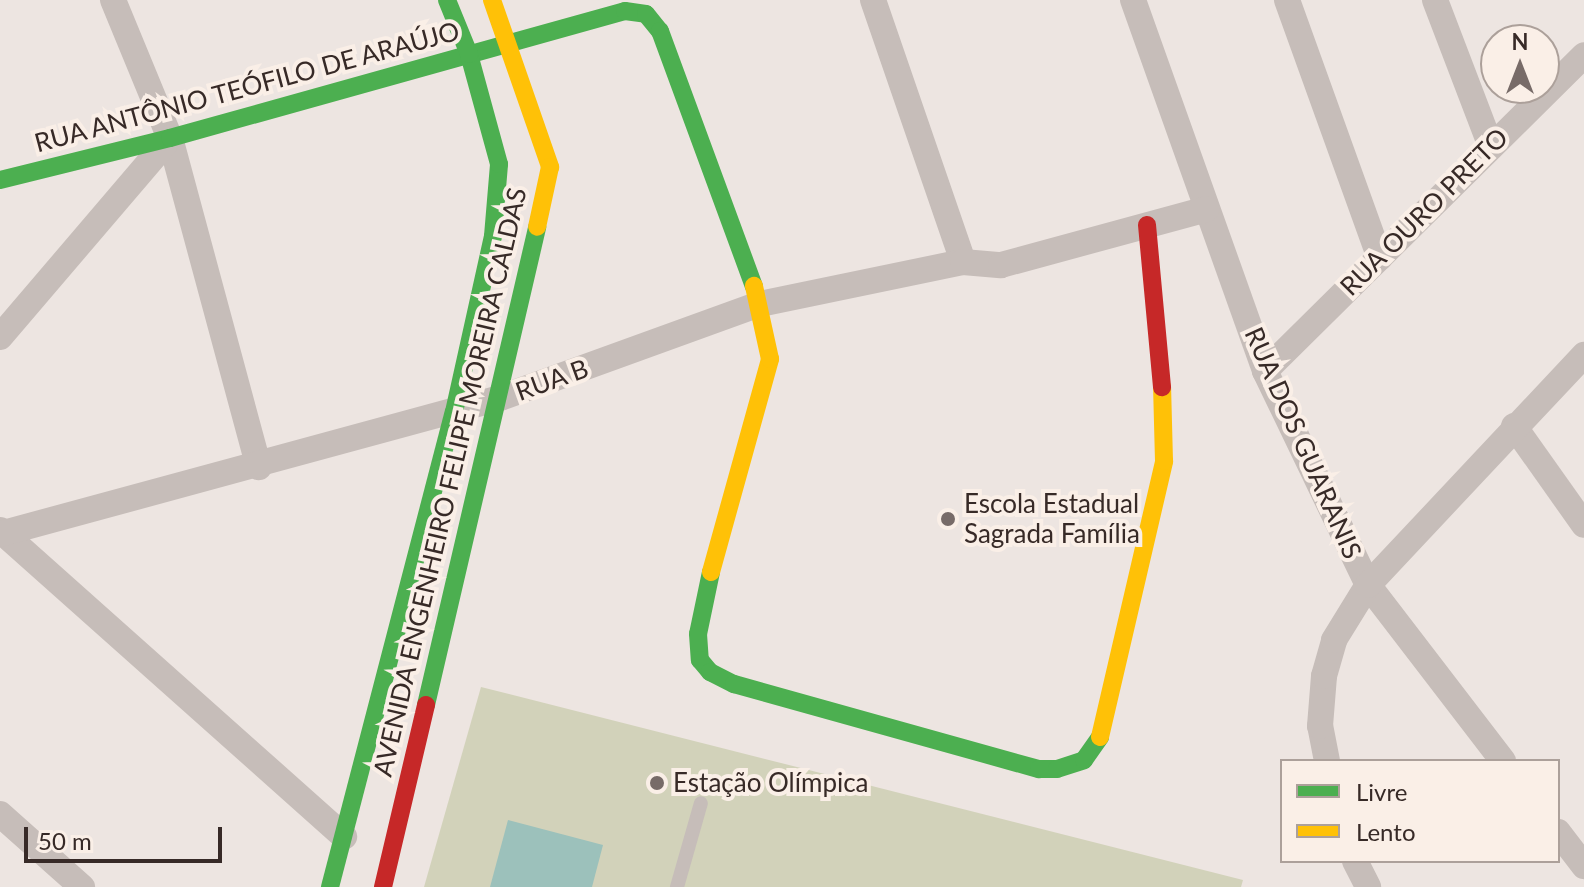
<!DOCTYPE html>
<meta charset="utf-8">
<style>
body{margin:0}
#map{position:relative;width:1584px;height:887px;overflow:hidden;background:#ede5e1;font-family:Lato,sans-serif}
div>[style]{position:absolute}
.green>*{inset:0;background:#d2d2ba}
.water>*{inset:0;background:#9cc1bb}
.lane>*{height:14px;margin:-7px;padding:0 7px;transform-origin:7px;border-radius:7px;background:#c6bdb9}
.street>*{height:26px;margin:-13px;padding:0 13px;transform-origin:13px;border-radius:13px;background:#c6bdb9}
.fast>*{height:18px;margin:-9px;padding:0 9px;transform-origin:9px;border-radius:9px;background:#4caf50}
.slow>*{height:18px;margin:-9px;padding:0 9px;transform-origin:9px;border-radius:9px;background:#ffc107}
.jam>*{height:18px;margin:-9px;padding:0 9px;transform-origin:9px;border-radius:9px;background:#c62828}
.dots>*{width:22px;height:22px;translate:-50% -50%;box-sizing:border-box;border:4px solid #faefe7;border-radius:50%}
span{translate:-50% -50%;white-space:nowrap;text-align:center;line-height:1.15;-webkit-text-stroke:8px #faefe7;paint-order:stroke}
.street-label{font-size:26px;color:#372a27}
.poi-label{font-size:26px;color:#372a27}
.left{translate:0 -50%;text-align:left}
.legend{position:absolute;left:1280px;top:759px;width:280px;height:104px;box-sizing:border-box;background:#faefe7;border:2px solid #aca09a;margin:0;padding:10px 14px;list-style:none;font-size:24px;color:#372a27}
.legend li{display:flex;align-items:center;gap:16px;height:40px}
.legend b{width:40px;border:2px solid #aca09a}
.north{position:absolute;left:1480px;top:24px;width:80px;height:80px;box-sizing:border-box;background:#faefe7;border:2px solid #aca09a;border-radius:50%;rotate:0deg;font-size:22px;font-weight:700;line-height:32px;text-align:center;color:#372a27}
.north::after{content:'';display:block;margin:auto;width:28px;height:36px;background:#776b68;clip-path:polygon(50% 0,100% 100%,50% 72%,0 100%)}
.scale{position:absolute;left:24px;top:827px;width:198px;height:36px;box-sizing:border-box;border:4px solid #372a27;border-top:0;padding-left:10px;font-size:24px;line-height:28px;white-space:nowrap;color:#372a27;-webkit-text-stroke:6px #faefe7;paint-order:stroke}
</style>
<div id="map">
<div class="green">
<div style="clip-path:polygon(481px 687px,1243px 880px,1241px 887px,424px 887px)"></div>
</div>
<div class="water">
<div style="clip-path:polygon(508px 820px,603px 845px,592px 887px,490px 887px)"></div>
</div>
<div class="lane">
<div style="left:677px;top:887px;width:87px;rotate:-74.1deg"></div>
</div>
<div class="street">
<div style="left:113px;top:0;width:149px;rotate:67.6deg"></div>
<div style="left:170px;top:138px;width:341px;rotate:74.9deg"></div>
<div style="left:873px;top:0;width:277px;rotate:71deg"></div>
<div style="left:1133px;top:0;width:394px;rotate:70.4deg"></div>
<div style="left:1265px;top:371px;width:237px;rotate:64.3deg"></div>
<div style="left:1368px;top:585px;width:222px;rotate:52.5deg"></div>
<div style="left:1287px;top:0;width:274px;rotate:70.2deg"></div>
<div style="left:1435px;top:0;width:154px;rotate:69.1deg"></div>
<div style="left:0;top:337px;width:262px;rotate:-49.5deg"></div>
<div style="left:1265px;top:371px;width:449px;rotate:-44.7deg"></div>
<div style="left:1514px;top:426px;width:121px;rotate:54.7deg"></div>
<div style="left:0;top:530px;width:461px;rotate:41.7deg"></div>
<div style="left:0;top:534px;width:518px;rotate:-15.22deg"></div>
<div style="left:500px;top:398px;width:276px;rotate:-19.9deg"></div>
<div style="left:760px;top:304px;width:207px;rotate:-11.7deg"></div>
<div style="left:963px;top:262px;width:38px;rotate:5deg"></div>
<div style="left:1001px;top:265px;width:213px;rotate:-15.2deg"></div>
<div style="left:1327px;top:761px;width:36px;rotate:-101deg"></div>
<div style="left:1320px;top:726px;width:50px;rotate:-85.4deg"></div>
<div style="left:1324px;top:676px;width:37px;rotate:-74deg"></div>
<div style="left:1334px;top:640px;width:65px;rotate:-58.3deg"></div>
<div style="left:1368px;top:585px;width:316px;rotate:-46.8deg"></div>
<div style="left:0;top:814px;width:110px;rotate:41.7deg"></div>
<div style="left:1558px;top:832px;width:43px;rotate:52.6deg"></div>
<div style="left:1355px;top:861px;width:29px;rotate:63deg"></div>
</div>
<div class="fast">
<div style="left:0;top:180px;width:175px;rotate:-13.9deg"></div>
<div style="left:170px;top:138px;width:472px;rotate:-15.6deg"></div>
<div style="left:625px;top:11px;width:21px;rotate:8deg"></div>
<div style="left:646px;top:14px;width:22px;rotate:51deg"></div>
<div style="left:660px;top:31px;width:272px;rotate:69.8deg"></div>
<div style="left:711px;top:572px;width:63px;rotate:101.8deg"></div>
<div style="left:698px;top:634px;width:26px;rotate:86deg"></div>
<div style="left:700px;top:660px;width:16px;rotate:50deg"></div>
<div style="left:710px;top:672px;width:27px;rotate:27deg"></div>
<div style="left:734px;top:684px;width:317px;rotate:15.6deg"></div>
<div style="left:1039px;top:769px;width:18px"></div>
<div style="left:1057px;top:769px;width:28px;rotate:-18deg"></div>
<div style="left:1084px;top:760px;width:28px;rotate:-55deg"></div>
<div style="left:426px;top:705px;width:491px;rotate:-76.9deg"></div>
<div style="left:330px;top:887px;width:491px;rotate:-75.4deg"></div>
<div style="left:454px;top:412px;width:180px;rotate:-77.5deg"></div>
<div style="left:493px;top:236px;width:72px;rotate:-85.2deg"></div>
<div style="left:499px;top:164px;width:114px;rotate:-105.3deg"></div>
<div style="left:469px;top:54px;width:58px;rotate:-112.2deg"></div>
</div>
<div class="slow">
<div style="left:492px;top:0;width:177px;rotate:70.8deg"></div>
<div style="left:550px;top:167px;width:61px;rotate:102.2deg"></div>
<div style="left:711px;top:572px;width:221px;rotate:-74.5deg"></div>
<div style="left:770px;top:359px;width:75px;rotate:-102.4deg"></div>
<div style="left:1100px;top:737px;width:283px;rotate:-76.9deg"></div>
<div style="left:1164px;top:461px;width:74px;rotate:-91.5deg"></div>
</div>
<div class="jam">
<div style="left:1147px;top:225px;width:163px;rotate:84.7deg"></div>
<div style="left:383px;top:887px;width:187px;rotate:-76.7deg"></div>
</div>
<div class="dots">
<div style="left:948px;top:519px;background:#776b68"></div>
<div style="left:657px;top:783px;background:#776b68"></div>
</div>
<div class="street-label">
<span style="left:247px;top:87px;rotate:-15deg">RUA ANTÔNIO TEÓFILO DE ARAÚJO</span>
<span style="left:1424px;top:212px;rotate:-45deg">RUA OURO PRETO</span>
<span style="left:552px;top:380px;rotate:-20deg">RUA B</span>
<span style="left:1303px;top:443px;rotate:66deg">RUA DOS GUARANIS</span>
<span style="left:450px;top:482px;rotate:-77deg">AVENIDA ENGENHEIRO FELIPE MOREIRA CALDAS</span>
</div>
<div class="poi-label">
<span class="left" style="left:964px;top:519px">Escola Estadual<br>Sagrada Família</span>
<span class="left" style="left:673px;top:783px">Estação Olímpica</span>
</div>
<ul class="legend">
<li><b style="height:10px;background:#4caf50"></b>Livre</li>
<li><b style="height:10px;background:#ffc107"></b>Lento</li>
</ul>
<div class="north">N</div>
<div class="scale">50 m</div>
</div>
